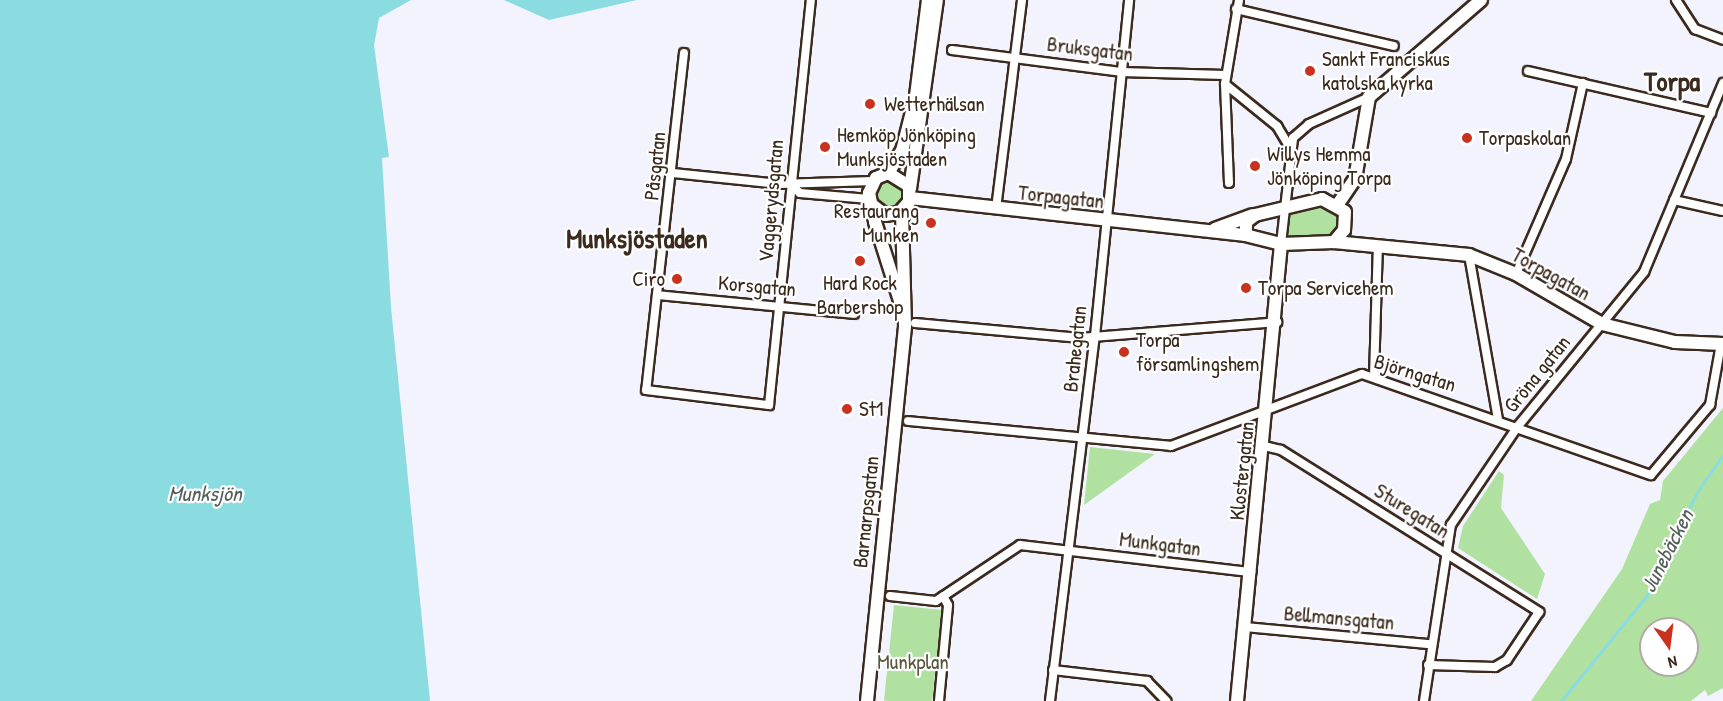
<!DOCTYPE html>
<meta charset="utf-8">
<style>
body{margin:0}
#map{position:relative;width:1723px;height:701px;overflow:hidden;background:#f2f3fd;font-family:"Patrick Hand",sans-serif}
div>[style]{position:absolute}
.green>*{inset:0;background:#b1e1a1;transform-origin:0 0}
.water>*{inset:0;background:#8adce1}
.stream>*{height:3px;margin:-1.5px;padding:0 1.5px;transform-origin:1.5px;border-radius:1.5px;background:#8adce1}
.roads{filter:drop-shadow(2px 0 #3b2a1e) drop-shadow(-2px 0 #3b2a1e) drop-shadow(0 2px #3b2a1e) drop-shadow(0 -2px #3b2a1e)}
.street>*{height:8px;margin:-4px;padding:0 4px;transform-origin:4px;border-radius:4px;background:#fff}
.secondary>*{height:12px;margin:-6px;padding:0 6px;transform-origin:6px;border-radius:6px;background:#fff}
.dots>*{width:16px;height:16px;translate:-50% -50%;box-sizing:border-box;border:3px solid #fff;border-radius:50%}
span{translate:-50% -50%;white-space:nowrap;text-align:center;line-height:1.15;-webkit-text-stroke:4.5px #fff;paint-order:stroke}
.street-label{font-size:21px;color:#3b2a1e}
.poi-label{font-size:21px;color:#3b2a1e}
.left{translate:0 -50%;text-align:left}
.right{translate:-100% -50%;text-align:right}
.park-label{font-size:21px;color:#58583f}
.water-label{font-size:22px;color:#535f58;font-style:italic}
.district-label{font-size:27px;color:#3b2a1e;font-weight:700}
.north{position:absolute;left:1639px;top:617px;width:60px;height:60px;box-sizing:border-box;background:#fff;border:2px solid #b1aaa5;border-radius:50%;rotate:166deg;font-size:16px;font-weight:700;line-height:24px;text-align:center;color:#3b2a1e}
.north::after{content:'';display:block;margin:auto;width:21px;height:27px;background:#c8321e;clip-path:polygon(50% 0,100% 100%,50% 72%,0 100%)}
</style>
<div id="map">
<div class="green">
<div style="clip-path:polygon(888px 178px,904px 189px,904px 200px,888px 209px,876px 201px,874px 191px)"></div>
<div style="clip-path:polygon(1322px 205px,1337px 211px,1337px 231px,1322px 238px,1288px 236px,1290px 212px)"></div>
<div style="clip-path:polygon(evenodd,1723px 408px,1723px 688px,1708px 696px,1705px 690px,1691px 701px,1531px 701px,1622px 569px,1650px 504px,1660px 500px,1663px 481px,1723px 408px,1651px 629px,1687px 629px,1687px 665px,1651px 665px,1651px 629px)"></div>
<div style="clip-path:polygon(1090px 447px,1155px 454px,1084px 505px)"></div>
<div style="clip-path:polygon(1499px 471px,1504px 475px,1501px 508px,1545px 574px,1537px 599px,1458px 548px,1463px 526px)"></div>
<div style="left:894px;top:605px;width:48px;height:96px;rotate:6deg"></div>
</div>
<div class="water">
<div style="clip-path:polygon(0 0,411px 0,379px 18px,374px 45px,389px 157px,382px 158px,391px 307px,430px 701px,0 701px)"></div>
<div style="clip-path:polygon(504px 0,637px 0,549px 20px)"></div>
</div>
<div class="stream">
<div style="left:1561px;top:701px;width:136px;rotate:-50.9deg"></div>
<div style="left:1647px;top:595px;width:114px;rotate:-64.1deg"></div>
<div style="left:1697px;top:492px;width:45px;rotate:-54.9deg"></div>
</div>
<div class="roads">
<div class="street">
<div style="left:1676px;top:0;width:35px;rotate:57deg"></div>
<div style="left:1695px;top:29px;width:30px;rotate:21deg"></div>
<div style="left:1236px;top:9px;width:162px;rotate:13.2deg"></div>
<div style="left:952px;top:50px;width:170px;rotate:7.4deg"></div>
<div style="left:1121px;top:72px;width:104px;rotate:1.7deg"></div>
<div style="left:684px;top:53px;width:339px;rotate:96.4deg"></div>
<div style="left:646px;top:390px;width:124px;rotate:7deg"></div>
<div style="left:769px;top:405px;width:407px;rotate:-84.1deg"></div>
<div style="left:1528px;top:71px;width:188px;rotate:12.9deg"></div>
<div style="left:1225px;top:84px;width:67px;rotate:38.9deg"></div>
<div style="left:1277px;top:126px;width:26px;rotate:59deg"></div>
<div style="left:673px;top:173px;width:107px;rotate:5.9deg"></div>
<div style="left:779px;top:184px;width:94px;rotate:-1.8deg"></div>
<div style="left:1229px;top:183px;width:99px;rotate:-92.3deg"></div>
<div style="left:1225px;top:84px;width:85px;rotate:-80.5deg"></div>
<div style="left:790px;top:184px;width:13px;rotate:42deg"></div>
<div style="left:800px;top:193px;width:69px;rotate:5deg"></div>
<div style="left:1674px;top:200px;width:50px;rotate:12.7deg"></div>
<div style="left:996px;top:209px;width:211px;rotate:-82.9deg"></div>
<div style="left:1281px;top:244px;width:107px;rotate:-83.5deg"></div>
<div style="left:1293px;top:138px;width:21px;rotate:-41deg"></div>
<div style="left:1309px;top:124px;width:66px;rotate:-24.2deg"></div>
<div style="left:1469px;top:255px;width:167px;rotate:80deg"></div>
<div style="left:1516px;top:274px;width:125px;rotate:-66.5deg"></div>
<div style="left:1566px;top:159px;width:78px;rotate:-77.4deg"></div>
<div style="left:657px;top:295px;width:198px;rotate:5.5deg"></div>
<div style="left:915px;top:323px;width:166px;rotate:5.2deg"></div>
<div style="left:1080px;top:338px;width:198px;rotate:-4.6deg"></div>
<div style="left:1374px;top:377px;width:131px;rotate:-88.3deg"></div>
<div style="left:908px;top:421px;width:264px;rotate:5.4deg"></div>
<div style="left:1171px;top:446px;width:204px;rotate:-20.7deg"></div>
<div style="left:1362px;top:374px;width:306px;rotate:19.3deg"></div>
<div style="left:1651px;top:475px;width:92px;rotate:-49.9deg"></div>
<div style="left:1710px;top:405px;width:62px;rotate:-79.8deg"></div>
<div style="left:1264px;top:446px;width:17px;rotate:13deg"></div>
<div style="left:1281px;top:450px;width:305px;rotate:32.1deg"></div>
<div style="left:1539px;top:612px;width:58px;rotate:123.7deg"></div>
<div style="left:1507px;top:660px;width:14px;rotate:150deg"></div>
<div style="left:1495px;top:667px;width:67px;rotate:-178.3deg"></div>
<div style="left:890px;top:596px;width:46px;rotate:6.2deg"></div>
<div style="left:936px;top:601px;width:101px;rotate:-33.7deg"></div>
<div style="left:1020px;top:545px;width:233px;rotate:6.7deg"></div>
<div style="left:1245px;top:627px;width:186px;rotate:5.3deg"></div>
<div style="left:1053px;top:670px;width:95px;rotate:6.7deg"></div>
<div style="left:1147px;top:681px;width:28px;rotate:46deg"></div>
<div style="left:939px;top:701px;width:96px;rotate:-84.6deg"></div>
<div style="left:948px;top:605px;width:10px;rotate:-119deg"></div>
<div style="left:1050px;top:701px;width:368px;rotate:-83deg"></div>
<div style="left:1095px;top:336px;width:338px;rotate:-84.2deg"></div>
<div style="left:1424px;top:701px;width:178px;rotate:-81.3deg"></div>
<div style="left:1451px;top:525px;width:120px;rotate:-55.9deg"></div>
<div style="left:1518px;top:426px;width:199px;rotate:-50.7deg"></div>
<div style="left:1644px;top:272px;width:205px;rotate:-67.3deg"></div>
</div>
<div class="secondary">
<div style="left:888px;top:173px;width:26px;rotate:-58deg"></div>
<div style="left:902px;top:151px;width:57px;rotate:-75.7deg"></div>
<div style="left:916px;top:96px;width:97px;rotate:-82.9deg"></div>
<div style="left:910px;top:189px;width:191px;rotate:-81.9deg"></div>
<div style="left:910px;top:198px;width:338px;rotate:6.3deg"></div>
<div style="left:1322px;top:199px;width:26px;rotate:29deg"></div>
<div style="left:1345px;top:212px;width:18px;rotate:93deg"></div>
<div style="left:1344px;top:230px;width:16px;rotate:130deg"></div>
<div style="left:1334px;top:242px;width:53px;rotate:177.8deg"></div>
<div style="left:1281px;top:244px;width:36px;rotate:-166deg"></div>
<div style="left:1246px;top:235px;width:13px;rotate:-90deg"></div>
<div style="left:1246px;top:222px;width:11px;rotate:-38deg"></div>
<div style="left:1255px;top:215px;width:69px;rotate:-13.4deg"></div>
<div style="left:871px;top:204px;width:18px;rotate:38deg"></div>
<div style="left:885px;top:215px;width:14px;rotate:-8deg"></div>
<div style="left:899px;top:213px;width:15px;rotate:-48deg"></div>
<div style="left:909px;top:202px;width:16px;rotate:-90deg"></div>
<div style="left:909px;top:186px;width:25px;rotate:-148deg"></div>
<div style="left:888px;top:173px;width:13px;rotate:157deg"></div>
<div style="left:876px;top:178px;width:17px;rotate:115deg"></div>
<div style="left:869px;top:193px;width:30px;rotate:78deg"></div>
<div style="left:875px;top:222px;width:83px;rotate:72.4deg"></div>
<div style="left:1338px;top:204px;width:30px;rotate:-56deg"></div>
<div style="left:1355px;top:179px;width:83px;rotate:-80.3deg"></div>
<div style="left:1369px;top:97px;width:148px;rotate:-40.9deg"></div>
<div style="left:1215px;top:229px;width:40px;rotate:-20.2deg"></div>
<div style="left:1334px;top:242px;width:136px;rotate:5.5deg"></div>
<div style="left:1469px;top:255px;width:51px;rotate:22deg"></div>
<div style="left:1516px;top:274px;width:99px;rotate:30.2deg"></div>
<div style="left:1602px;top:324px;width:75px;rotate:13.9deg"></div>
<div style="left:1675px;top:342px;width:48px;rotate:2.4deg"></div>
<div style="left:867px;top:701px;width:377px;rotate:-84.2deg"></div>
<div style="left:905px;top:326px;width:115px;rotate:-91.5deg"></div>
<div style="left:1237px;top:701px;width:459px;rotate:-84.5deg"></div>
</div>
</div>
<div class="dots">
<div style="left:1310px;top:71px;background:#c8321e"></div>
<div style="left:870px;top:104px;background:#c8321e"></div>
<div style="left:1467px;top:138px;background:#c8321e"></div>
<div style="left:825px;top:147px;background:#c8321e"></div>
<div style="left:1255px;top:166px;background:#c8321e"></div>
<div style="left:931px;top:223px;background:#c8321e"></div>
<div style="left:860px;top:261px;background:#c8321e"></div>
<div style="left:677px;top:279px;background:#c8321e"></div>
<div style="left:1246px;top:288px;background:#c8321e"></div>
<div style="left:1124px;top:352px;background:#c8321e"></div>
<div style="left:847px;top:409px;background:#c8321e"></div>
</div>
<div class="street-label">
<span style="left:1090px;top:49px;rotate:7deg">Bruksgatan</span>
<span style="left:655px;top:166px;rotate:-84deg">Påsgatan</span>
<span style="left:1061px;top:197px;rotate:6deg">Torpagatan</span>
<span style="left:771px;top:201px;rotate:-85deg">Vaggerydsgatan</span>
<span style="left:1551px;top:274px;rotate:29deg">Torpagatan</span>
<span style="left:757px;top:286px;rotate:5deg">Korsgatan</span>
<span style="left:1075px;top:349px;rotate:-84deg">Brahegatan</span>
<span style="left:1415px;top:373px;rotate:17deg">Björngatan</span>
<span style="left:1537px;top:374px;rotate:-51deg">Gröna gatan</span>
<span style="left:1242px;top:471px;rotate:-84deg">Klostergatan</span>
<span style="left:1412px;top:511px;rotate:32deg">Sturegatan</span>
<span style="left:866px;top:512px;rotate:-84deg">Barnarpsgatan</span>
<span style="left:1160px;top:544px;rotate:7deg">Munkgatan</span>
<span style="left:1339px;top:618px;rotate:5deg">Bellmansgatan</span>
</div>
<div class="poi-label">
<span class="left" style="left:1322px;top:71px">Sankt Franciskus<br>katolska kyrka</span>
<span class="left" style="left:884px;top:104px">Wetterhälsan</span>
<span class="left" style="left:837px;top:147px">Hemköp Jönköping<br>Munksjöstaden</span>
<span class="left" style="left:1479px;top:138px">Torpaskolan</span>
<span class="left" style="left:1267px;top:166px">Willys Hemma<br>Jönköping Torpa</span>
<span class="right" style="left:919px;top:223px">Restaurang<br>Munken</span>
<span class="right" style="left:665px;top:279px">Ciro</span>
<span style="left:860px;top:295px">Hard Rock<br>Barbershop</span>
<span class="left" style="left:1258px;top:288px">Torpa Servicehem</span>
<span class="left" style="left:1136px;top:352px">Torpa<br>församlingshem</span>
<span class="left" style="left:859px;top:409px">St1</span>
</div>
<div class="park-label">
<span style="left:913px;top:662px">Munkplan</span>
</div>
<div class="water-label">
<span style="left:205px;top:494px">Munksjön</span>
<span style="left:1667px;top:551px;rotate:-63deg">Junebäcken</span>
</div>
<div class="district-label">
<span style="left:1672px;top:82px">Torpa</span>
<span style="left:637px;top:239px">Munksjöstaden</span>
</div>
<div class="north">N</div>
</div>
